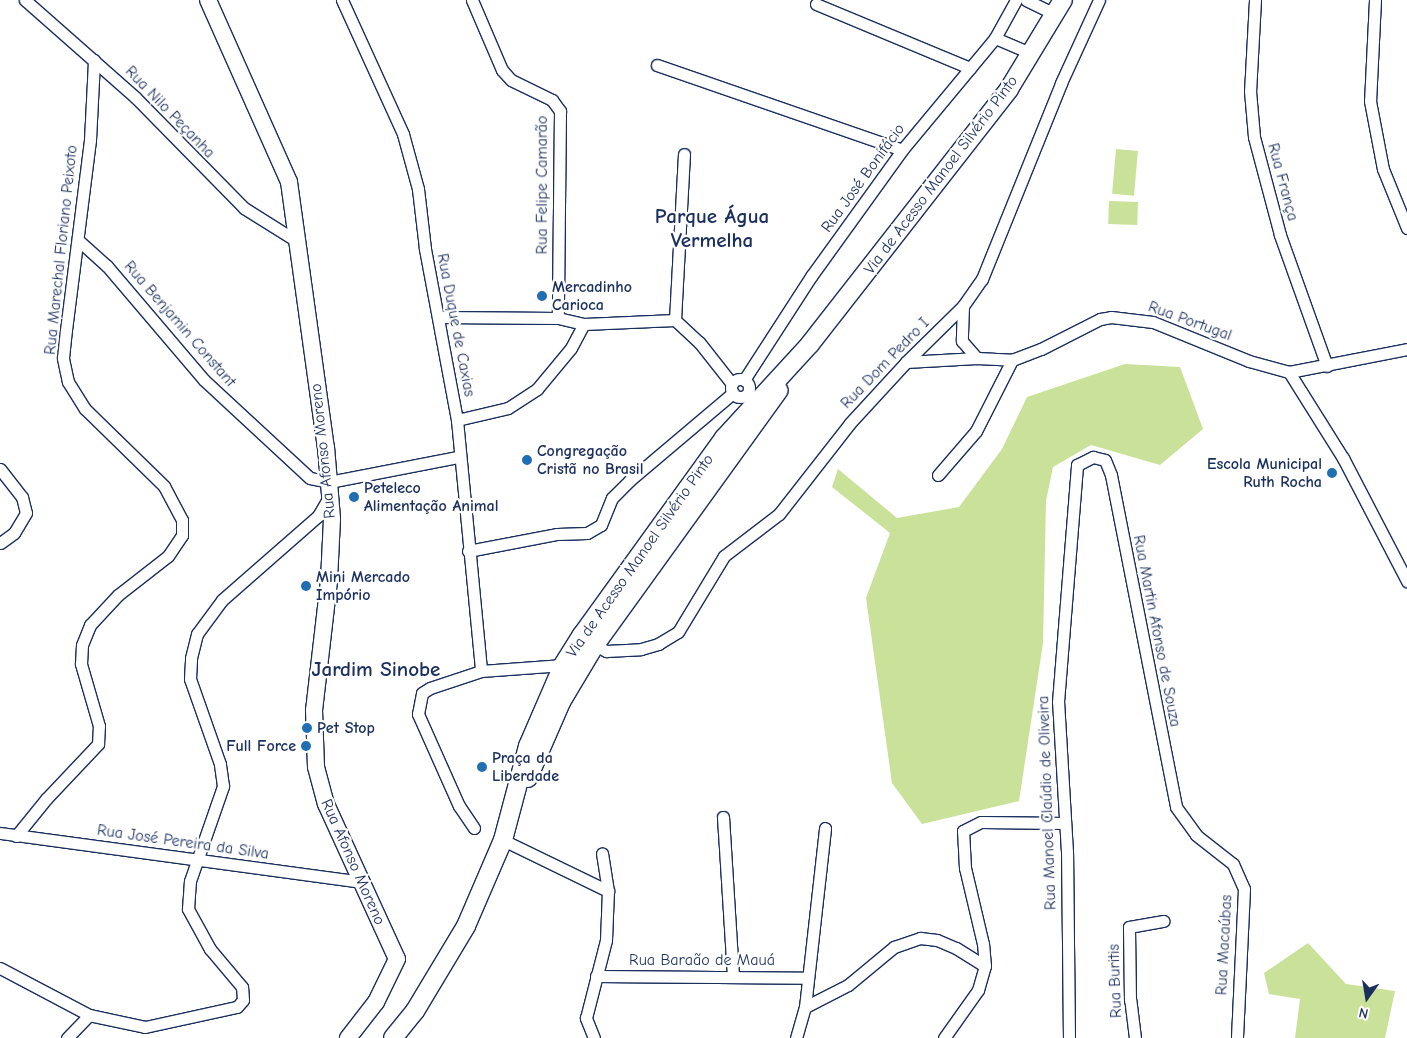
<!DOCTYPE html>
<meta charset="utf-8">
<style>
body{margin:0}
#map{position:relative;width:1407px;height:1038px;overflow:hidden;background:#fff;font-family:"Comic Neue",sans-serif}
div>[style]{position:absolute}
.green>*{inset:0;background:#c9e198;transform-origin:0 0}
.roads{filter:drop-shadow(1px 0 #1b2f5e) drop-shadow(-1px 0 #1b2f5e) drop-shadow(0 1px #1b2f5e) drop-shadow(0 -1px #1b2f5e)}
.minor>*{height:11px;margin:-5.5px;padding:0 5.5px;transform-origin:5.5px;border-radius:5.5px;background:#fff}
.minor>.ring{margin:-5.5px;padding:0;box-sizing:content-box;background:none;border:11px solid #fff;border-radius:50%}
.secondary>*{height:16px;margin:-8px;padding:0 8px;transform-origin:8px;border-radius:8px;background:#fff}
.primary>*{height:18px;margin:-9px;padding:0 9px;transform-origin:9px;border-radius:9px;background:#fff}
.dots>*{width:14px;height:14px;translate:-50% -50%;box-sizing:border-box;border:2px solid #fff;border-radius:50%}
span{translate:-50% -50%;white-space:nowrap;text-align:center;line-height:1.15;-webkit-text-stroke:4.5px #fff;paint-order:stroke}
.street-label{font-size:16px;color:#1b2f5e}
.poi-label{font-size:16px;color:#1b2f5e;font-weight:700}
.left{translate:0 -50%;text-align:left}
.right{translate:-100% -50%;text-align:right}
.district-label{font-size:21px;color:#1b2f5e;font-weight:700}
.north{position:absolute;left:1342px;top:973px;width:50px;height:50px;-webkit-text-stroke:4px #fff;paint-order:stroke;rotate:193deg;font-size:14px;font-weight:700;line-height:20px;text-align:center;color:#1b2f5e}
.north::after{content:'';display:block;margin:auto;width:18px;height:22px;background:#1b2f5e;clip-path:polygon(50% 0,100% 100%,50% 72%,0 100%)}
</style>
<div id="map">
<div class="green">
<div style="left:1116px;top:149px;width:22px;height:45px;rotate:5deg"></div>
<div style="left:1109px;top:201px;width:29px;height:23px;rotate:2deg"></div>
<div style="clip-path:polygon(1125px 364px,1180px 367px,1203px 429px,1160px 465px,1091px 445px,1053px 467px,1046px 501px,1043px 643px,1019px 801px,922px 824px,892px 783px,866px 598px,890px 533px,832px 487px,838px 469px,897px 518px,959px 507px,1002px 449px,1027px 397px)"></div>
<div style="clip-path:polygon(1308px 943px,1346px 984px,1395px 991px,1385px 1038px,1295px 1038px,1300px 999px,1269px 994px,1264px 973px)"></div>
</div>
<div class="roads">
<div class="minor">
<div style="left:25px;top:0;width:147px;rotate:41.4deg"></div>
<div style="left:135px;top:97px;width:156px;rotate:45.5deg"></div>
<div style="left:244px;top:208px;width:60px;rotate:32.1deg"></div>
<div style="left:342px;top:0;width:147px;rotate:65.5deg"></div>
<div style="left:403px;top:134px;width:57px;rotate:74.7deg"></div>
<div style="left:418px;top:189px;width:60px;rotate:83.3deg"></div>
<div style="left:425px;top:249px;width:174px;rotate:79.4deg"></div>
<div style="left:457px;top:420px;width:252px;rotate:84.5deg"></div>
<div style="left:472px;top:0;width:76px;rotate:66.8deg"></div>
<div style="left:502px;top:70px;width:13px;rotate:48deg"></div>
<div style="left:511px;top:80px;width:46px;rotate:26deg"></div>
<div style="left:552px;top:100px;width:14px;rotate:54deg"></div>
<div style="left:560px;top:111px;width:207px;rotate:90.6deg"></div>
<div style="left:1026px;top:0;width:32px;rotate:26deg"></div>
<div style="left:1255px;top:0;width:91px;rotate:93.1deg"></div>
<div style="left:1250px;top:91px;width:46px;rotate:85deg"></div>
<div style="left:1254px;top:137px;width:101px;rotate:75.1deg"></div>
<div style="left:1280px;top:235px;width:139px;rotate:70.3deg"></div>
<div style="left:1375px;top:0;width:101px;rotate:92.8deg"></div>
<div style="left:1370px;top:101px;width:69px;rotate:79.2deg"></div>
<div style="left:1383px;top:169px;width:64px;rotate:67.9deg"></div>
<div style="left:816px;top:4px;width:167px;rotate:22.6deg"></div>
<div style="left:995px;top:38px;width:39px;rotate:23deg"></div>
<div style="left:657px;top:65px;width:259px;rotate:19.1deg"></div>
<div style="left:78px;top:240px;width:39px;rotate:42deg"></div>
<div style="left:107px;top:266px;width:150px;rotate:49.6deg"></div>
<div style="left:204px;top:380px;width:144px;rotate:42.8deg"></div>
<div style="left:310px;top:478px;width:19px;rotate:12deg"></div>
<div style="left:329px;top:482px;width:131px;rotate:-11deg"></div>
<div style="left:963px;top:306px;width:35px;rotate:92deg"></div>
<div style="left:962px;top:341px;width:23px;rotate:49deg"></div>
<div style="left:438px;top:317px;width:120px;rotate:0.5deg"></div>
<div style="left:558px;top:318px;width:27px;rotate:13deg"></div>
<div style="left:584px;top:324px;width:91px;rotate:-2.5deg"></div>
<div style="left:675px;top:320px;width:33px;rotate:43deg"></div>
<div style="left:699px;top:342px;width:53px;rotate:51.8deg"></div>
<div style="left:675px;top:320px;width:166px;rotate:-86.9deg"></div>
<div style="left:906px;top:362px;width:71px;rotate:-3.2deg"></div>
<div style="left:977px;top:358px;width:35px;rotate:3deg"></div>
<div style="left:1012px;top:360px;width:31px;rotate:-21deg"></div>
<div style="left:1041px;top:349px;width:66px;rotate:-27deg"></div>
<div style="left:1100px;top:319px;width:11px;rotate:-10deg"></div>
<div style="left:1111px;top:317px;width:42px;rotate:6.8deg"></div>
<div style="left:1153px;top:322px;width:104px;rotate:22.1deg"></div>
<div style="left:1249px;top:361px;width:41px;rotate:15.4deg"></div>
<div style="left:1289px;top:372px;width:120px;rotate:-11deg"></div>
<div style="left:1289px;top:372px;width:102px;rotate:57.9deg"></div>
<div style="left:1343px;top:458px;width:139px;rotate:62.5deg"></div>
<div class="ring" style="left:731px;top:379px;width:7px;height:7px"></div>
<div style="left:744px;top:380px;width:125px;rotate:-57.1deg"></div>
<div style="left:812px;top:275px;width:154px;rotate:-54.2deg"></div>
<div style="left:902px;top:150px;width:146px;rotate:-50.3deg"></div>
<div style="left:995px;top:38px;width:43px;rotate:-61.1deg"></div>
<div style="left:457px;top:420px;width:52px;rotate:-13.2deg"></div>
<div style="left:508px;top:408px;width:35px;rotate:-33deg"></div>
<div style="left:537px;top:389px;width:53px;rotate:-50.3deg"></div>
<div style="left:571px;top:348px;width:27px;rotate:-62deg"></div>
<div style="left:0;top:469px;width:36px;rotate:52deg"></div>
<div style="left:22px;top:497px;width:16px;rotate:76deg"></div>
<div style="left:26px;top:513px;width:23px;rotate:121deg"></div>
<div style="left:14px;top:533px;width:17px;rotate:144deg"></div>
<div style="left:938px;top:475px;width:58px;rotate:-49.2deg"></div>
<div style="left:976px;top:431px;width:80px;rotate:-63.1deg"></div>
<div style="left:468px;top:551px;width:91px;rotate:-10.8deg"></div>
<div style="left:557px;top:534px;width:30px;rotate:-2deg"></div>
<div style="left:587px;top:533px;width:16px;rotate:-30deg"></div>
<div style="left:601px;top:525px;width:29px;rotate:-68deg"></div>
<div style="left:612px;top:498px;width:25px;rotate:-45deg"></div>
<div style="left:630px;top:480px;width:135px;rotate:-40.2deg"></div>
<div style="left:595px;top:645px;width:13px;rotate:29deg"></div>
<div style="left:606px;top:651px;width:35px;rotate:-3deg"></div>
<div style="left:641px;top:649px;width:18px;rotate:-16deg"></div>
<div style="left:658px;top:644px;width:23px;rotate:-31deg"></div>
<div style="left:678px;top:632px;width:89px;rotate:-58.8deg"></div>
<div style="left:724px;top:556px;width:69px;rotate:-37.4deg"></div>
<div style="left:779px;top:514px;width:115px;rotate:-52deg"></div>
<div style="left:850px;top:423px;width:83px;rotate:-47.4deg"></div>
<div style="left:906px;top:362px;width:80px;rotate:-44.5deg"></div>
<div style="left:963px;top:306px;width:33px;rotate:-55deg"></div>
<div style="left:982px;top:279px;width:211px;rotate:-68deg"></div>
<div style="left:1061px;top:83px;width:91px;rotate:-65.4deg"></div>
<div style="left:723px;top:817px;width:160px;rotate:86.4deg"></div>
<div style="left:474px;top:828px;width:27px;rotate:-124deg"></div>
<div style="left:459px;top:806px;width:101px;rotate:-114deg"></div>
<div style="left:418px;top:714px;width:21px;rotate:-79deg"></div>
<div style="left:422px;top:693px;width:9px;rotate:-32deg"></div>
<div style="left:430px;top:688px;width:54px;rotate:-18.4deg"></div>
<div style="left:481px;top:671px;width:82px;rotate:-4.2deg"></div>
<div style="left:0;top:833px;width:364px;rotate:7.7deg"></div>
<div style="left:16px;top:836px;width:48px;rotate:-51deg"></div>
<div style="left:46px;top:799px;width:76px;rotate:-46.6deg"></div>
<div style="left:98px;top:744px;width:18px;rotate:-87deg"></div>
<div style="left:99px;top:726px;width:65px;rotate:-106.2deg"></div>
<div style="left:81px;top:664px;width:19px;rotate:-87deg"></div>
<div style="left:82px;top:645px;width:22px;rotate:-68deg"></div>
<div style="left:90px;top:625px;width:41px;rotate:-47deg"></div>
<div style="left:118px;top:595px;width:63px;rotate:-38deg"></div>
<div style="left:168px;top:556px;width:25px;rotate:-56deg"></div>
<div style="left:182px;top:535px;width:15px;rotate:-90deg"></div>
<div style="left:182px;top:520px;width:38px;rotate:-118deg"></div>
<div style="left:164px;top:486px;width:110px;rotate:-135.7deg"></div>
<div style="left:85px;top:409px;width:32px;rotate:-122deg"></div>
<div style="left:68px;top:382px;width:25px;rotate:-102deg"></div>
<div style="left:63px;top:358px;width:28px;rotate:-84deg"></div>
<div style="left:66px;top:330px;width:192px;rotate:-82.8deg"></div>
<div style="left:90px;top:140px;width:80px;rotate:-87.1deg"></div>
<div style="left:503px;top:840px;width:117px;rotate:25.9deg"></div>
<div style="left:0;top:968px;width:101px;rotate:27.8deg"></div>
<div style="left:89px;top:1015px;width:57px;rotate:12.1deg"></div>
<div style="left:145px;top:1027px;width:94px;rotate:-12.3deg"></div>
<div style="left:237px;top:1007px;width:9px;rotate:-49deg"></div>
<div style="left:243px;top:1000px;width:13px;rotate:-94deg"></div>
<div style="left:242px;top:987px;width:50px;rotate:-130.1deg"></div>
<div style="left:210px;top:949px;width:46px;rotate:-118.8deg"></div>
<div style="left:188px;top:909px;width:28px;rotate:-86deg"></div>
<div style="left:190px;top:881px;width:101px;rotate:-70.8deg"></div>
<div style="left:223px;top:786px;width:22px;rotate:-98deg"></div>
<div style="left:220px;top:764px;width:90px;rotate:-109.4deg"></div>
<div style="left:190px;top:679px;width:21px;rotate:-87deg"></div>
<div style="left:191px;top:658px;width:25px;rotate:-76deg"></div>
<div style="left:197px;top:634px;width:42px;rotate:-53.7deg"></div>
<div style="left:222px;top:600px;width:128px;rotate:-41.2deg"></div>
<div style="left:318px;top:516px;width:22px;rotate:-60deg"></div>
<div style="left:596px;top:976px;width:212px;rotate:0.5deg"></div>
<div style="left:805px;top:1007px;width:48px;rotate:-27.1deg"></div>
<div style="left:848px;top:985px;width:60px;rotate:-39.6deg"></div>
<div style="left:894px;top:947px;width:28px;rotate:-19deg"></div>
<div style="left:920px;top:938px;width:17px;rotate:7deg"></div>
<div style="left:937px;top:940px;width:21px;rotate:23deg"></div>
<div style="left:956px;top:948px;width:34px;rotate:32deg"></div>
<div style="left:67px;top:1038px;width:32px;rotate:-46deg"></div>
<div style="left:594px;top:1038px;width:22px;rotate:-112deg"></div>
<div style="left:586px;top:1018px;width:81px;rotate:-75.6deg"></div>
<div style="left:606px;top:940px;width:49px;rotate:-87.7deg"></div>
<div style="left:608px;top:891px;width:38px;rotate:-99deg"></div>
<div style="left:796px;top:1038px;width:32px;rotate:-74deg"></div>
<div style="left:805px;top:1007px;width:180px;rotate:-83.6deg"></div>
<div style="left:944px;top:1038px;width:59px;rotate:-54.7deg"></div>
<div style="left:978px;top:990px;width:25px;rotate:-74deg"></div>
<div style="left:985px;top:966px;width:22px;rotate:-95deg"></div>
<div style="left:983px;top:944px;width:78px;rotate:-103.3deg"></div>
<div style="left:965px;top:868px;width:37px;rotate:-93deg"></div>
<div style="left:963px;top:831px;width:20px;rotate:-27deg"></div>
<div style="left:981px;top:822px;width:84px;rotate:0.7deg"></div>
<div style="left:1069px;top:1038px;width:186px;rotate:-90.6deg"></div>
<div style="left:1067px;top:852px;width:150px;rotate:-93.4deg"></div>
<div style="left:1058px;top:702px;width:238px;rotate:-85.4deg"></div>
<div style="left:1077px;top:465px;width:18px;rotate:-27deg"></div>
<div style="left:1093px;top:457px;width:12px;rotate:14deg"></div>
<div style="left:1105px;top:460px;width:16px;rotate:68deg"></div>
<div style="left:1111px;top:475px;width:338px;rotate:78.9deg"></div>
<div style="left:1176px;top:807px;width:34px;rotate:54deg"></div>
<div style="left:1196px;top:835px;width:47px;rotate:38.1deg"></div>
<div style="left:1233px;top:864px;width:27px;rotate:66deg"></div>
<div style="left:1244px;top:889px;width:149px;rotate:92.7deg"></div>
<div style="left:1135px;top:1038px;width:38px;rotate:-97deg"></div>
<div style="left:1130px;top:1000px;width:73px;rotate:-90.8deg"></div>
<div style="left:1129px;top:927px;width:35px;rotate:-10deg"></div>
</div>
<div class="secondary">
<div style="left:208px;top:0;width:199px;rotate:66deg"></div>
<div style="left:289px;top:182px;width:268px;rotate:82.1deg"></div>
<div style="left:326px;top:447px;width:72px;rotate:85.2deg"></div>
<div style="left:332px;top:519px;width:62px;rotate:92.8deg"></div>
<div style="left:329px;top:581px;width:130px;rotate:96.6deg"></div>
<div style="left:314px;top:710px;width:57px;rotate:88deg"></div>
<div style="left:316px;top:767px;width:38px;rotate:75deg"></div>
<div style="left:326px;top:804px;width:170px;rotate:65.4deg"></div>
<div style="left:397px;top:959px;width:48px;rotate:116deg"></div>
<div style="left:376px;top:1002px;width:46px;rotate:127.9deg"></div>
</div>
<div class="primary">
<div style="left:528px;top:778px;width:83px;rotate:-66.5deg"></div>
<div style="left:561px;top:702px;width:66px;rotate:-59.2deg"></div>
<div style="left:595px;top:645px;width:314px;rotate:-54.2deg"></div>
<div style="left:393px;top:1038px;width:35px;rotate:-51deg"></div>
<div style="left:415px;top:1011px;width:99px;rotate:-59deg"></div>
<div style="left:466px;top:926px;width:94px;rotate:-66.7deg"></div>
<div style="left:503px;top:840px;width:97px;rotate:-75.1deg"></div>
<div style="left:528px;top:746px;width:88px;rotate:-66.6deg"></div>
<div style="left:563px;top:665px;width:36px;rotate:-58deg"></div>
<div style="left:582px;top:635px;width:243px;rotate:-54.2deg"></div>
<div style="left:724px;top:438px;width:127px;rotate:-47.5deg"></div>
<div style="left:810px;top:344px;width:323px;rotate:-52deg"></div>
<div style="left:1009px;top:89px;width:104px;rotate:-58.8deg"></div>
</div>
</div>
<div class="dots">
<div style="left:542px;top:296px;background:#1f6fb2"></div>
<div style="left:527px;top:460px;background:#1f6fb2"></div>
<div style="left:1332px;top:473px;background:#1f6fb2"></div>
<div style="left:354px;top:497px;background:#1f6fb2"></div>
<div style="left:306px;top:586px;background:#1f6fb2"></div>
<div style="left:307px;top:728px;background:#1f6fb2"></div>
<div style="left:306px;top:746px;background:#1f6fb2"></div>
<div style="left:482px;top:767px;background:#1f6fb2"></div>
</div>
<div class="street-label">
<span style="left:170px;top:112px;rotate:46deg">Rua Nilo Peçanha</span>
<span style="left:941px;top:175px;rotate:-53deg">Via de Acesso Manoel Silvério Pinto</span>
<span style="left:863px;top:178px;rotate:-54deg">Rua José Bonifácio</span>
<span style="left:1283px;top:182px;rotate:75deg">Rua França</span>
<span style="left:542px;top:185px;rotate:-90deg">Rua Felipe Camarão</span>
<span style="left:61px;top:250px;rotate:-84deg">Rua Marechal Floriano Peixoto</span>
<span style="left:1190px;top:321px;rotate:20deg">Rua Portugal</span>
<span style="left:180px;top:324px;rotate:49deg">Rua Benjamin Constant</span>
<span style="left:456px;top:325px;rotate:79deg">Rua Duque de Caxias</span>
<span style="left:885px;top:363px;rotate:-46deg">Rua Dom Pedro I</span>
<span style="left:323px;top:451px;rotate:-96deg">Rua Afonso Moreno</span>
<span style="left:640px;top:556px;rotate:-55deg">Via de Acesso Manoel Silvério Pinto</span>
<span style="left:1157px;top:631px;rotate:79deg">Rua Martin Afonso de Souza</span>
<span style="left:1047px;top:803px;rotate:-92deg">Rua Manoel Claúdio de Oliveira</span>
<span style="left:183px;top:842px;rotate:8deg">Rua José Pereira da Silva</span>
<span style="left:353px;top:862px;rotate:66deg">Rua Afonso Moreno</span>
<span style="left:1224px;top:945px;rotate:-87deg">Rua Macaúbas</span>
<span style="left:702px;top:960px">Rua Baraão de Mauá</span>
<span style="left:1115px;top:981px;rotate:-92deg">Rua Buritis</span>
</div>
<div class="poi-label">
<span class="left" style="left:552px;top:296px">Mercadinho<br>Carioca</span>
<span class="left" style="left:537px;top:460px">Congregação<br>Cristã no Brasil</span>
<span class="right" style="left:1322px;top:473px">Escola Municipal<br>Ruth Rocha</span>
<span class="left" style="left:364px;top:497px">Peteleco<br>Alimentação Animal</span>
<span class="left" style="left:316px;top:586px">Mini Mercado<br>Impório</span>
<span class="left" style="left:317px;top:728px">Pet Stop</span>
<span class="right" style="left:296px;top:746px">Full Force</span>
<span class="left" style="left:492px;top:767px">Praça da<br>Liberdade</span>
</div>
<div class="district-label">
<span style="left:712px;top:228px">Parque Água<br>Vermelha</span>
<span style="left:376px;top:669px">Jardim Sinobe</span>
</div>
<div class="north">N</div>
</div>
